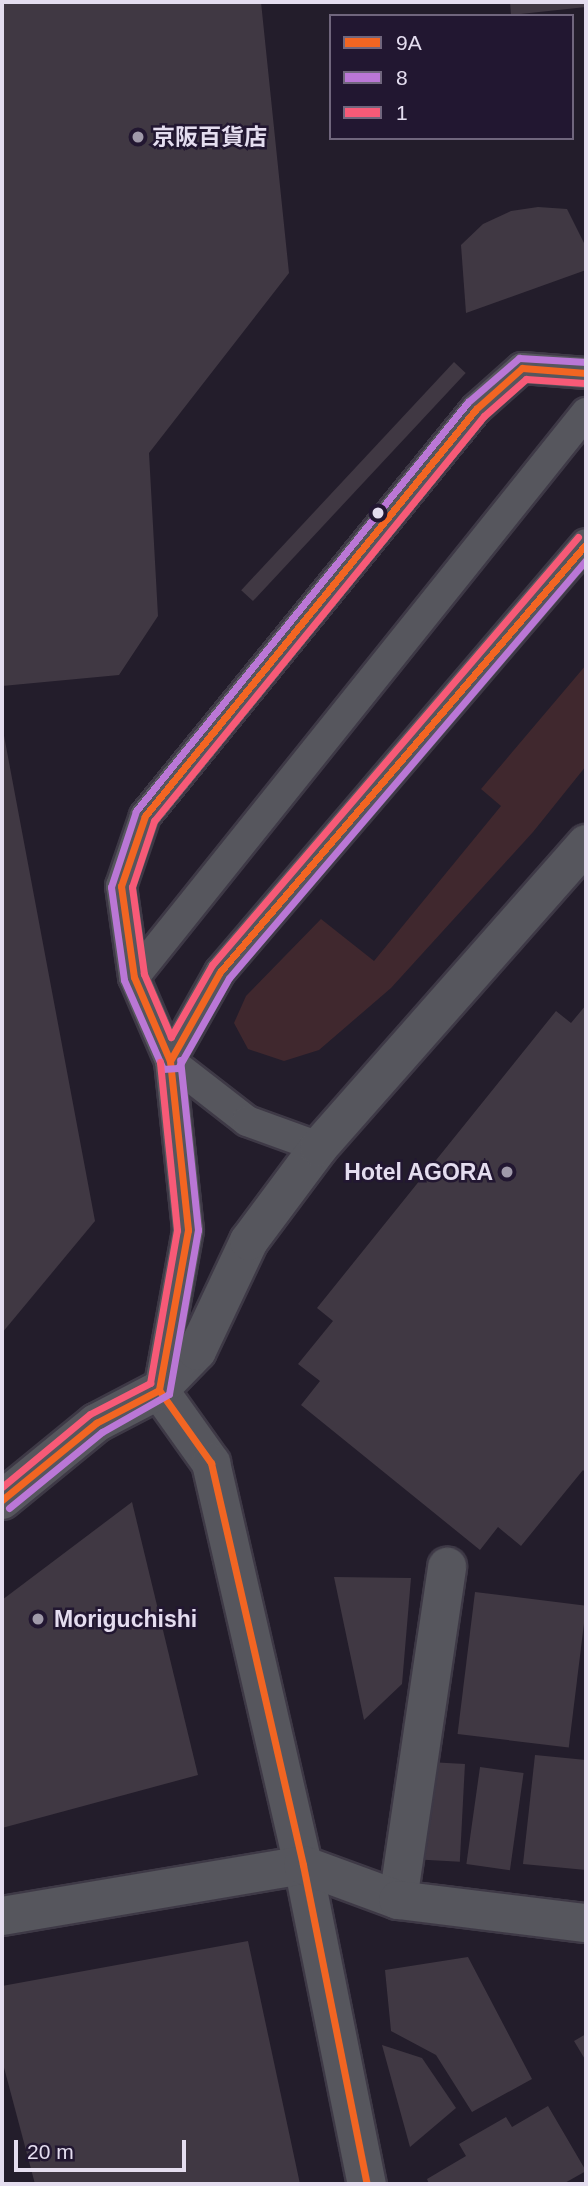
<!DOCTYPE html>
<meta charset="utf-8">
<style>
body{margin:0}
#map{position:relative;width:588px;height:2186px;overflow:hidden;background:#231d2b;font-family:Arial,"Noto Sans JP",sans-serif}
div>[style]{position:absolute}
.green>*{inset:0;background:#40282e}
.building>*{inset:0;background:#403843;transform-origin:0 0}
.roads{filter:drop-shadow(2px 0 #3e3946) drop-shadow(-2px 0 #3e3946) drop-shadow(0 2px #3e3946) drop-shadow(0 -2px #3e3946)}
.service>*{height:30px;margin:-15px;padding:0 15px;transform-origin:15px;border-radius:15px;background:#56565d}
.minor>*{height:38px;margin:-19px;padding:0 19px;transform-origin:19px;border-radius:19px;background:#56565d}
.tertiary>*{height:38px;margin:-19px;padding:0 19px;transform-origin:19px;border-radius:19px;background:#56565d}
.bus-1>*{height:7px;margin:-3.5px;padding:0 3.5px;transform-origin:3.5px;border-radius:3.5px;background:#f26522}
.bus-2>*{height:7px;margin:-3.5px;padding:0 3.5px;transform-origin:3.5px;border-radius:3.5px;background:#ba77d6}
.bus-3>*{height:7px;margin:-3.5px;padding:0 3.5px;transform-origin:3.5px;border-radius:3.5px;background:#f75a77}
.dots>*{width:19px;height:19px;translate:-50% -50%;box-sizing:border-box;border:4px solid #221731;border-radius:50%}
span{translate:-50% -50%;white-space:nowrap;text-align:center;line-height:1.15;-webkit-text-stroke:5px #221731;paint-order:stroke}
.poi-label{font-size:23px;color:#e4ddef;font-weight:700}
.left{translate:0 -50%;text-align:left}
.right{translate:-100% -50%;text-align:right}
.frame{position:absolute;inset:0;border:4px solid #e4ddef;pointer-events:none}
.legend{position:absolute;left:329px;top:14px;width:245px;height:126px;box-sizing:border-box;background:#221731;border:2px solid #70667d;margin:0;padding:9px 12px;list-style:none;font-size:21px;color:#e4ddef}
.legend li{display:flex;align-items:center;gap:14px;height:35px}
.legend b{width:35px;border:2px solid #70667d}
.scale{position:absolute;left:14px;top:2140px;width:172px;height:32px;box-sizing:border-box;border:4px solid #e4ddef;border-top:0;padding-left:9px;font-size:21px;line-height:24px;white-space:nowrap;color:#e4ddef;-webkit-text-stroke:5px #221731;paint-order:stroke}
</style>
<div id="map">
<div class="green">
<div style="clip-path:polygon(586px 665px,586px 766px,533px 832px,391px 988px,319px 1050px,284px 1061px,248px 1049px,234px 1023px,246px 996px,321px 919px,374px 961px,501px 806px,481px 789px)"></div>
</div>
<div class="building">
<div style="clip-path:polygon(2px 2px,261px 2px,289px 273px,149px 453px,158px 616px,119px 675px,2px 686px)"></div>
<div style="clip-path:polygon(510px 2px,586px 2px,586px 7px,511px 15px)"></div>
<div style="clip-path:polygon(538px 207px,567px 209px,586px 247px,586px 270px,466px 313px,461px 245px,483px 224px,511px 211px)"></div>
<div style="left:454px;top:362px;width:16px;height:312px;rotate:43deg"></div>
<div style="clip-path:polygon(2px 725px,95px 1221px,2px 1333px)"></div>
<div style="clip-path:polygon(586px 1005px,586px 1473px,583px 1470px,521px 1546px,498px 1527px,480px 1550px,301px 1405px,320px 1381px,298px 1364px,333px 1321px,317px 1308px,556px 1011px,571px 1023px)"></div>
<div style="clip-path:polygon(132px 1502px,198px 1775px,2px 1828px,2px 1600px)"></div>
<div style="clip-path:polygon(334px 1577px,411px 1578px,402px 1684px,364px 1720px)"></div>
<div style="left:475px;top:1592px;width:112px;height:143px;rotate:7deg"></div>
<div style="clip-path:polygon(535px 1755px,586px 1760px,586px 1870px,523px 1864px)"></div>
<div style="left:429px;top:1762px;width:36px;height:98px;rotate:3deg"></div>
<div style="left:480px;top:1767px;width:44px;height:98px;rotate:8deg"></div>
<div style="clip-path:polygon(248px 1941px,300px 2184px,35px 2184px,2px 2060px,2px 1986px)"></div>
<div style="clip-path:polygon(468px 1957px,532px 2079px,472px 2112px,436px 2055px,391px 2031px,385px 1970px)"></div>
<div style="clip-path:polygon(586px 2034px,586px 2061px,574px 2041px)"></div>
<div style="clip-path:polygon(382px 2045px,422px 2058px,456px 2108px,410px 2147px)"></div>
<div style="clip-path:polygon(548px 2106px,586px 2171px,563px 2184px,429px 2184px,427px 2179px,466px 2156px,459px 2144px,506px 2117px,512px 2127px)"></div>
</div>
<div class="roads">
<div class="service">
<div style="left:586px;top:373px;width:64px;rotate:-175.5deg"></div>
<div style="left:522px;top:368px;width:62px;rotate:138.3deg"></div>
<div style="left:476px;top:409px;width:525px;rotate:129.12deg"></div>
<div style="left:145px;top:816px;width:74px;rotate:108.9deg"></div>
<div style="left:121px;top:886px;width:92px;rotate:81.9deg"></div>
<div style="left:134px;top:977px;width:91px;rotate:66.8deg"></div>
<div style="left:170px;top:1061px;width:102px;rotate:-60.7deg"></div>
<div style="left:220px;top:972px;width:563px;rotate:-49.46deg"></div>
<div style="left:134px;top:977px;width:723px;rotate:-51.29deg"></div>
<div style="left:170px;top:1061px;width:98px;rotate:37.9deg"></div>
<div style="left:247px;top:1121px;width:77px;rotate:19.9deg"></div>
<div style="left:159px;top:1390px;width:163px;rotate:-79.7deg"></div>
<div style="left:188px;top:1230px;width:170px;rotate:-96.1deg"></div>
</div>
<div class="minor">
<div style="left:159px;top:1390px;width:90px;rotate:54.5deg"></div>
<div style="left:211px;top:1463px;width:412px;rotate:77.1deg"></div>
<div style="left:303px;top:1865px;width:325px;rotate:78.7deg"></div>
<div style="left:398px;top:1900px;width:337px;rotate:-81.6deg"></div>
<div style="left:2px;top:1916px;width:305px;rotate:-9.6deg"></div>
<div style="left:303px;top:1865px;width:101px;rotate:20.2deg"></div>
<div style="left:398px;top:1900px;width:189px;rotate:7deg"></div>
</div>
<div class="tertiary">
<div style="left:2px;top:1500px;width:122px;rotate:-39.3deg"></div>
<div style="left:96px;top:1423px;width:71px;rotate:-27.6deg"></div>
<div style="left:159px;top:1390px;width:54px;rotate:-45.7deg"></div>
<div style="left:197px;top:1351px;width:122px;rotate:-64.7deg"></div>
<div style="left:249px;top:1241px;width:117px;rotate:-53.3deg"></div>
<div style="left:319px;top:1147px;width:404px;rotate:-48.6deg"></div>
</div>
</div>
<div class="bus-1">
<div style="left:586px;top:373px;width:64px;rotate:-175.5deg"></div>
<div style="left:522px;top:368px;width:62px;rotate:138.3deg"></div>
<div style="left:476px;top:409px;width:525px;rotate:129.12deg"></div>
<div style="left:145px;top:816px;width:74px;rotate:108.9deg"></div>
<div style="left:121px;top:886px;width:92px;rotate:81.9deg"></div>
<div style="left:134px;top:977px;width:91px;rotate:66.8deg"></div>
<div style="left:170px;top:1061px;width:102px;rotate:-60.7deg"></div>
<div style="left:220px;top:972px;width:563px;rotate:-49.46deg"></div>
<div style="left:170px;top:1061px;width:170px;rotate:83.9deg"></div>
<div style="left:188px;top:1230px;width:163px;rotate:100.3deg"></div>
<div style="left:159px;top:1390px;width:90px;rotate:54.5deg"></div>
<div style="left:211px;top:1463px;width:412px;rotate:77.1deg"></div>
<div style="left:303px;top:1865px;width:325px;rotate:78.7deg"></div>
<div style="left:2px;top:1500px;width:122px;rotate:-39.3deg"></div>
<div style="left:96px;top:1423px;width:71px;rotate:-27.6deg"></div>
</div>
<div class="bus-2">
<div style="left:586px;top:362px;width:67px;rotate:-176.6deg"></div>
<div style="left:519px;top:358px;width:67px;rotate:139.2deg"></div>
<div style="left:468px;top:402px;width:527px;rotate:129.07deg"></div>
<div style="left:136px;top:811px;width:80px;rotate:108.2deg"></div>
<div style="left:111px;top:887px;width:94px;rotate:82deg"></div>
<div style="left:124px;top:980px;width:97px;rotate:66.3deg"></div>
<div style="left:163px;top:1069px;width:15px;rotate:-4deg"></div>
<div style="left:178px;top:1068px;width:103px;rotate:-60.5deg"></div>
<div style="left:229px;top:978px;width:550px;rotate:-49.5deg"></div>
<div style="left:9px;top:1508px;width:120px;rotate:-39.3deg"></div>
<div style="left:102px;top:1432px;width:77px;rotate:-29.6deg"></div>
<div style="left:169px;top:1394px;width:167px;rotate:-80deg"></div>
<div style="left:198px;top:1230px;width:171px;rotate:-96deg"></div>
</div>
<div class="bus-3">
<div style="left:578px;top:537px;width:563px;rotate:130.54deg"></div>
<div style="left:212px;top:965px;width:83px;rotate:119.7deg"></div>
<div style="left:171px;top:1037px;width:69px;rotate:-113.2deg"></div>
<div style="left:144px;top:974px;width:88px;rotate:-97.9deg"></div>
<div style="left:132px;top:887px;width:70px;rotate:-71.6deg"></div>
<div style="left:154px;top:821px;width:522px;rotate:-50.83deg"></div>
<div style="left:484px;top:416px;width:56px;rotate:-41.4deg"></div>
<div style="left:526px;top:379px;width:59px;rotate:3.9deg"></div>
<div style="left:2px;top:1487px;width:114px;rotate:-39.7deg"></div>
<div style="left:90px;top:1414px;width:68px;rotate:-27.3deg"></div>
<div style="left:150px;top:1383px;width:155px;rotate:-80deg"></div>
<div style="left:177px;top:1230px;width:169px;rotate:-95.8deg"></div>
</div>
<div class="dots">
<div style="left:138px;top:137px;background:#a09aaa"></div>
<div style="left:378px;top:513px;background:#e4ddef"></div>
<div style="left:507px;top:1172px;background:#a09aaa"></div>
<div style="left:38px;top:1619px;background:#a09aaa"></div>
</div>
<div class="poi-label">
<span class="left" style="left:152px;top:137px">京阪百貨店</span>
<span class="right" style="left:493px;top:1172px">Hotel AGORA</span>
<span class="left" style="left:54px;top:1619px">Moriguchishi</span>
</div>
<div class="frame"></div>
<ul class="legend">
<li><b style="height:9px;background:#f26522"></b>9A</li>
<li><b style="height:9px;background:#ba77d6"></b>8</li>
<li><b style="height:9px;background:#f75a77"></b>1</li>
</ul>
<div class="scale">20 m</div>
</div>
